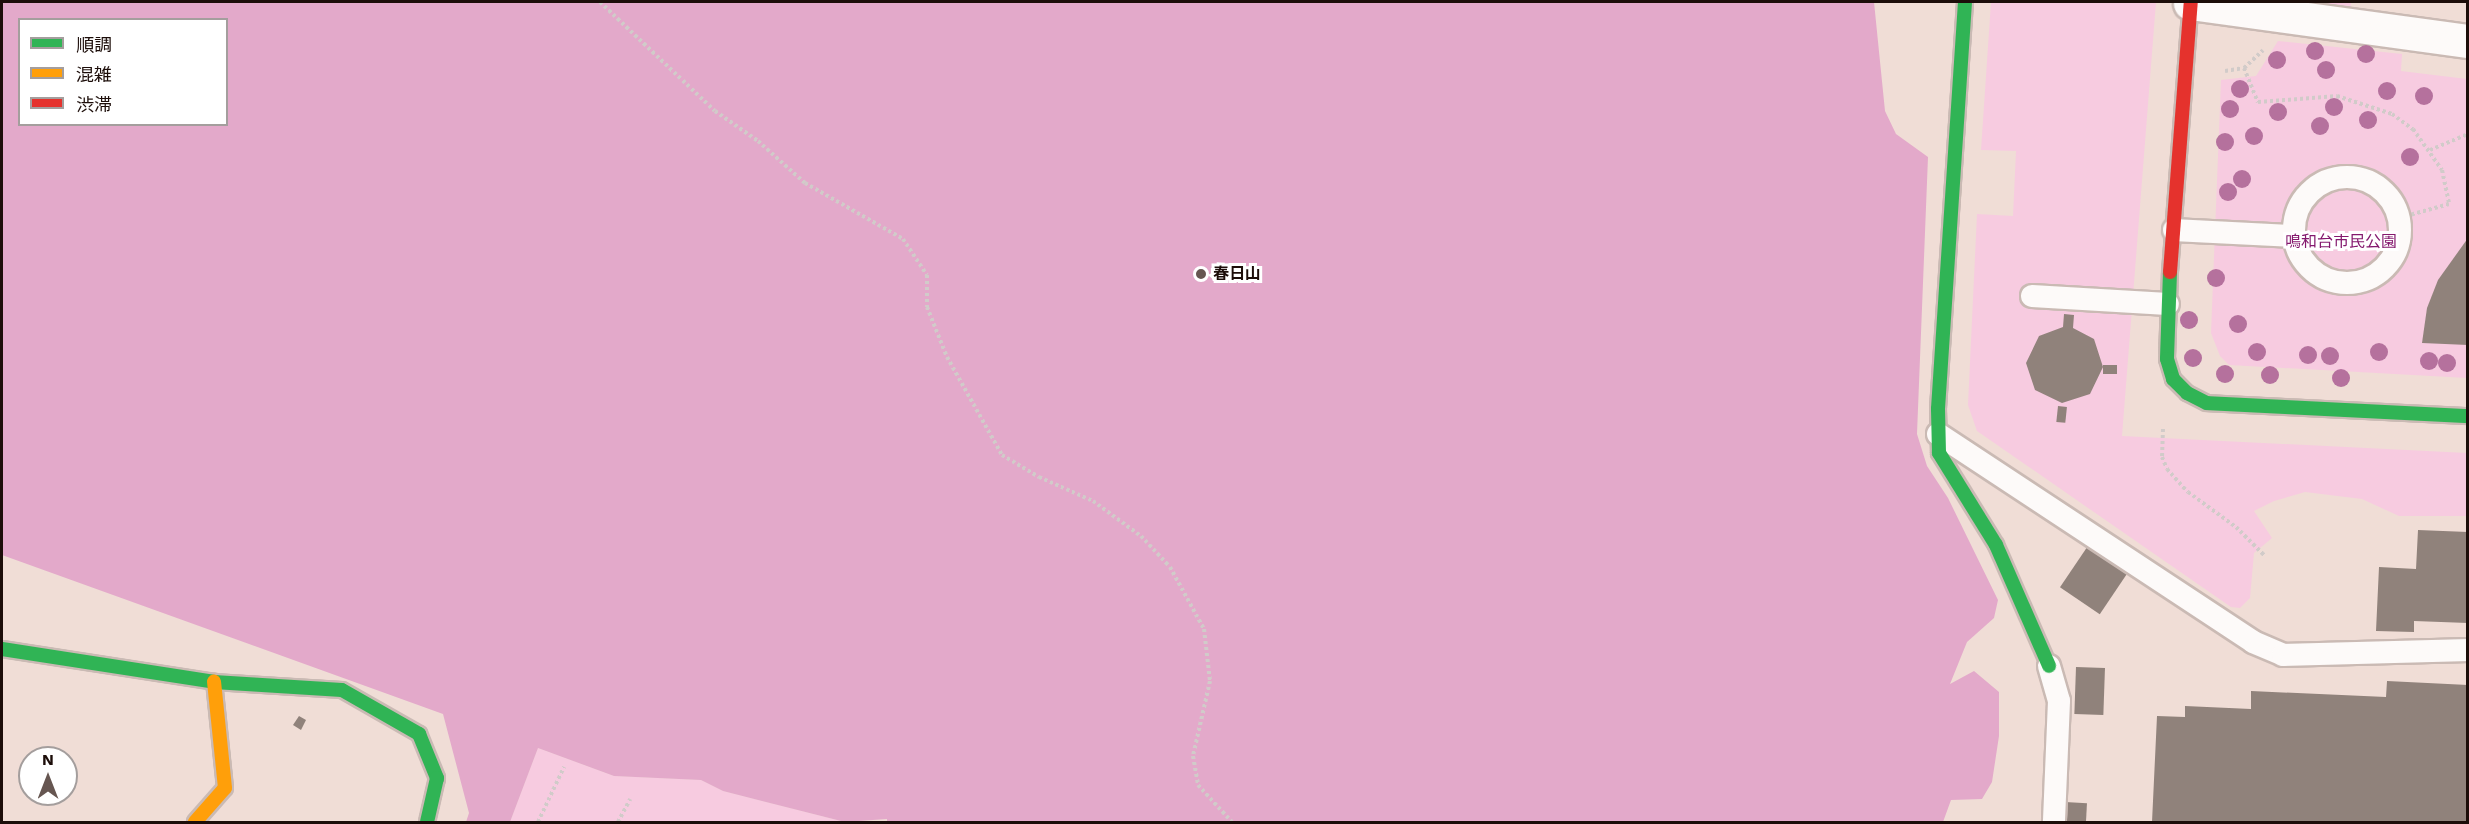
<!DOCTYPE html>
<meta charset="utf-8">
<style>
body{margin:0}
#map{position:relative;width:2469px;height:824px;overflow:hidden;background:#f0ddd6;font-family:"Work Sans","Noto Sans JP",sans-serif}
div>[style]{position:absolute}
.green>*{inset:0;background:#f7cbe0}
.forest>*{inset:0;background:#e3a9ca}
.building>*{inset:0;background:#90827b;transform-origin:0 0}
.path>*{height:4px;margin-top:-2px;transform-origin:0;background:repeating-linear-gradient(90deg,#d1cbc9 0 3px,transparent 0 6px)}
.roads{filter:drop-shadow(2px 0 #cabab4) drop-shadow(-2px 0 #cabab4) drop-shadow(0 2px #cabab4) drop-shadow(0 -2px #cabab4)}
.lane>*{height:22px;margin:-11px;padding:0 11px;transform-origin:11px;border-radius:11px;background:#fdfaf9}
.lane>.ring{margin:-11px;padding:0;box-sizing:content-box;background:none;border:22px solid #fdfaf9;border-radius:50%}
.street>*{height:33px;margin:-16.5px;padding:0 16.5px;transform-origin:16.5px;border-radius:16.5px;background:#fdfaf9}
.fast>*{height:14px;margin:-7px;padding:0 7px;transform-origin:7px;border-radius:7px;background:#30b455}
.slow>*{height:14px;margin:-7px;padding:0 7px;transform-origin:7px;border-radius:7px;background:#ff9f0a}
.jam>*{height:14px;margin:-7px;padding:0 7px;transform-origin:7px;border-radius:7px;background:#e5322d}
.trees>*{width:18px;height:18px;margin:-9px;border-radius:50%;background:#b5719d}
.dots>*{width:16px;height:16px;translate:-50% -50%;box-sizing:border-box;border:3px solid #fff;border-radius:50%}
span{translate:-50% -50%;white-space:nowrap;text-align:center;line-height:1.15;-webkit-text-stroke:6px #fff;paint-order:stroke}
.park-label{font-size:16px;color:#84186e}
.poi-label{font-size:16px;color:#1c0d09;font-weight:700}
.left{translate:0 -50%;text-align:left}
.frame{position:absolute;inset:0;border:3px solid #1c0d09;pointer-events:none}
.legend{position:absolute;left:18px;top:18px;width:210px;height:108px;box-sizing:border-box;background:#fff;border:2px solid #a49e9d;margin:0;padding:8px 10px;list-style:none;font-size:18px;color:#1c0d09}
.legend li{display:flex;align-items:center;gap:12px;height:30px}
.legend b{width:30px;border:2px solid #a49e9d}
.north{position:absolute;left:18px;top:746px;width:60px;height:60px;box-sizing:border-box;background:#fff;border:2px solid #a49e9d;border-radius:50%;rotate:0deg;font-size:16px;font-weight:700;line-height:24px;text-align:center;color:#1c0d09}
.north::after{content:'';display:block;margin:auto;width:21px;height:27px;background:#665651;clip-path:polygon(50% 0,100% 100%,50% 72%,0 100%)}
</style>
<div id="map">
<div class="green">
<div style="clip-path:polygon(1991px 2px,2156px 2px,2122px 436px,2467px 453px,2467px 516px,2399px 516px,2362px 499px,2305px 492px,2274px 501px,2254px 511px,2272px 538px,2254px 553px,2250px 598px,2240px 608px,2231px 607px,1977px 431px,1968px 405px,1977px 214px,2013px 216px,2016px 151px,1981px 150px)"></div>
<div style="clip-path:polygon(2279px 2px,2351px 2px,2350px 10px)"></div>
<div style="clip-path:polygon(2278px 41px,2402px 54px,2401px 71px,2467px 79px,2467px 378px,2229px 365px,2220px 356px,2211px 333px,2221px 80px,2256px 76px)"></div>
<div style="clip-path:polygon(538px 748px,614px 776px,701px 780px,723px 791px,845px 822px,510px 822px)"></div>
</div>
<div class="forest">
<div style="clip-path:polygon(evenodd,2px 2px,1874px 2px,1885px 111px,1896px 134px,1928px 157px,1917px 434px,1927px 466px,1948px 498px,1998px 600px,1994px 618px,1967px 642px,1950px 684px,1974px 671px,1999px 692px,1999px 736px,1992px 782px,1982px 799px,1951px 800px,1943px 822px,887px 822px,887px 819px,845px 822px,723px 791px,701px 780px,614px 776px,538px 748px,510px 822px,466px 822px,469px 813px,443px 714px,2px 555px,2px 2px,20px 20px,226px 20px,226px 124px,20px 124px,20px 20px)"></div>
</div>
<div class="building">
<div style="clip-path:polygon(2468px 238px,2468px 345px,2422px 343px,2427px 308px,2438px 280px)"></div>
<div style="clip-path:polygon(2064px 314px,2074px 315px,2073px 328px,2094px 339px,2103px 367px,2090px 394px,2062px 403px,2035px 390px,2026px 363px,2039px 336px,2063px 327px)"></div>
<div style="left:2103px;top:365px;width:14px;height:9px"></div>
<div style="left:2058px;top:406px;width:9px;height:16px;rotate:6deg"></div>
<div style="clip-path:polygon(2418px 530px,2468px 532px,2468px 623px,2414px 621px,2414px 632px,2376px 631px,2379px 567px,2416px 569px)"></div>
<div style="left:2098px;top:531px;width:48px;height:68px;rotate:34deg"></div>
<div style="left:2076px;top:667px;width:29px;height:47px;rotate:2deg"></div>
<div style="clip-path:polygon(2387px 681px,2468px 685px,2468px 822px,2152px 822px,2157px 716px,2185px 717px,2185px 706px,2251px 709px,2251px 691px,2386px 697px)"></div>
<div style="clip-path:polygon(299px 716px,306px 720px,301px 730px,293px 725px)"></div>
<div style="left:2065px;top:802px;width:22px;height:20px;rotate:3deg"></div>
</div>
<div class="path">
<div style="left:600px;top:2px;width:158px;rotate:43.5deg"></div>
<div style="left:715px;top:111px;width:52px;rotate:34.9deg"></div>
<div style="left:758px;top:141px;width:63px;rotate:41.8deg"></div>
<div style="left:805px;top:183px;width:113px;rotate:29.7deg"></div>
<div style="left:903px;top:239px;width:43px;rotate:56.3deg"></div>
<div style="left:927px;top:275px;width:32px;rotate:90deg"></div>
<div style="left:927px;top:307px;width:54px;rotate:68.2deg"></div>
<div style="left:947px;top:357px;width:112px;rotate:60.7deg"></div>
<div style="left:1002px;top:455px;width:43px;rotate:30.7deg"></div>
<div style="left:1039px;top:477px;width:59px;rotate:24deg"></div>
<div style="left:1093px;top:501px;width:59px;rotate:36.1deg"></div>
<div style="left:1141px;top:536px;width:42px;rotate:46.9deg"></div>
<div style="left:1170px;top:567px;width:71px;rotate:61.3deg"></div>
<div style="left:1204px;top:629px;width:52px;rotate:83.4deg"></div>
<div style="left:1210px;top:681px;width:77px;rotate:102.8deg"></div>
<div style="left:1193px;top:756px;width:29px;rotate:80deg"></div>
<div style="left:1198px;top:785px;width:50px;rotate:47.4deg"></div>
<div style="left:2244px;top:68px;width:37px;rotate:68deg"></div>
<div style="left:2258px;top:102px;width:79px;rotate:-4.3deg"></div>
<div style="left:2337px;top:96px;width:58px;rotate:18.1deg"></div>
<div style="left:2392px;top:114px;width:26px;rotate:36deg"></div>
<div style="left:2413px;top:129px;width:50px;rotate:54.7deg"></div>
<div style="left:2442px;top:170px;width:35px;rotate:78deg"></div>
<div style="left:2449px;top:204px;width:52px;rotate:164.4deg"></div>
<div style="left:2225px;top:71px;width:19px;rotate:-9deg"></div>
<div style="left:2244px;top:68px;width:26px;rotate:-43deg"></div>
<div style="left:2430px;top:150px;width:41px;rotate:-22.8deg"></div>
<div style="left:2163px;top:429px;width:28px;rotate:92deg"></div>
<div style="left:2162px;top:457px;width:13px;rotate:67deg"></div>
<div style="left:2167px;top:469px;width:31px;rotate:48deg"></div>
<div style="left:2188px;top:492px;width:59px;rotate:36.1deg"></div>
<div style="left:2236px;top:527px;width:41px;rotate:45deg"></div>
<div style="left:538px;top:822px;width:61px;rotate:-64.7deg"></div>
<div style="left:618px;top:822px;width:26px;rotate:-62deg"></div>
</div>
<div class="roads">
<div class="lane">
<div class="ring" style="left:2294px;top:177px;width:84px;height:84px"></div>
<div style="left:2174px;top:230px;width:120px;rotate:2.9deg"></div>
<div style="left:2032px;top:296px;width:136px;rotate:3.4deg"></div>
<div style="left:1938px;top:434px;width:377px;rotate:33.4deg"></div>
<div style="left:2253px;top:642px;width:33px;rotate:23deg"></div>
<div style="left:2283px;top:655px;width:185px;rotate:-1.5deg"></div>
<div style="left:2049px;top:666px;width:36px;rotate:74deg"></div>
<div style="left:2059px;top:701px;width:121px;rotate:92.4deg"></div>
</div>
<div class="street">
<div style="left:2190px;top:3px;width:281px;rotate:7.8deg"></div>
</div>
<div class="fast">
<div style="left:1965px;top:2px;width:408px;rotate:93.8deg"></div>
<div style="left:1938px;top:409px;width:44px;rotate:88.7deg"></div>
<div style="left:1939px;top:453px;width:108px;rotate:58.2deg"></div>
<div style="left:1996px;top:545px;width:132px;rotate:66.3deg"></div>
<div style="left:2170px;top:272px;width:87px;rotate:92deg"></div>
<div style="left:2167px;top:359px;width:21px;rotate:73deg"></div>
<div style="left:2173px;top:379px;width:20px;rotate:45deg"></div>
<div style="left:2187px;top:393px;width:22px;rotate:27deg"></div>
<div style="left:2207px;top:403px;width:261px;rotate:2.9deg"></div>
<div style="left:2px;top:649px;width:215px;rotate:8.8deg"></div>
<div style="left:214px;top:682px;width:128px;rotate:3.6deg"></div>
<div style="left:342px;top:690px;width:89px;rotate:29.7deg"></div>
<div style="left:419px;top:734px;width:48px;rotate:67.8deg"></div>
<div style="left:437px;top:778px;width:45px;rotate:102.8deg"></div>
</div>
<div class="slow">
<div style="left:195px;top:822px;width:45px;rotate:-48.6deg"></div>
<div style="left:225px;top:788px;width:107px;rotate:-95.9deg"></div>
</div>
<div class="jam">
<div style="left:2170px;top:272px;width:271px;rotate:-85.6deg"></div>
</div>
</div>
<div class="trees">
<div style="left:2315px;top:51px"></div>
<div style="left:2366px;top:54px"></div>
<div style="left:2277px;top:60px"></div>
<div style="left:2326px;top:70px"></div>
<div style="left:2240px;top:89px"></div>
<div style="left:2387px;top:91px"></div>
<div style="left:2424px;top:96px"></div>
<div style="left:2334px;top:107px"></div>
<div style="left:2230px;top:109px"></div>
<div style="left:2278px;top:112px"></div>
<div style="left:2368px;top:120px"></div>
<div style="left:2320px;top:126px"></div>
<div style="left:2254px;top:136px"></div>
<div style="left:2225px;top:142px"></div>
<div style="left:2410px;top:157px"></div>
<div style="left:2242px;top:179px"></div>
<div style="left:2228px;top:192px"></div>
<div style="left:2216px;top:278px"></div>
<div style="left:2189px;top:320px"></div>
<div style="left:2238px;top:324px"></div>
<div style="left:2257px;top:352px"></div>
<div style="left:2379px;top:352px"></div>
<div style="left:2308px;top:355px"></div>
<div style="left:2330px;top:356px"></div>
<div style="left:2193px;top:358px"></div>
<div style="left:2429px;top:361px"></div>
<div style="left:2447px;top:363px"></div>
<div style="left:2225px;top:374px"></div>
<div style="left:2270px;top:375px"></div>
<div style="left:2341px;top:378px"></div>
</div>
<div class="dots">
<div style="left:1201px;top:274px;background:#665651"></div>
</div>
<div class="park-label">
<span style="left:2341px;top:242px">鳴和台市民公園</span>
</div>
<div class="poi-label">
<span class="left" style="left:1213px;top:274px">春日山</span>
</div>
<div class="frame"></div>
<ul class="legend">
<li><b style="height:8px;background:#30b455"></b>順調</li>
<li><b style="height:8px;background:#ff9f0a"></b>混雑</li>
<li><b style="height:8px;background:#e5322d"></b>渋滞</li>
</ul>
<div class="north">N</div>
</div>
